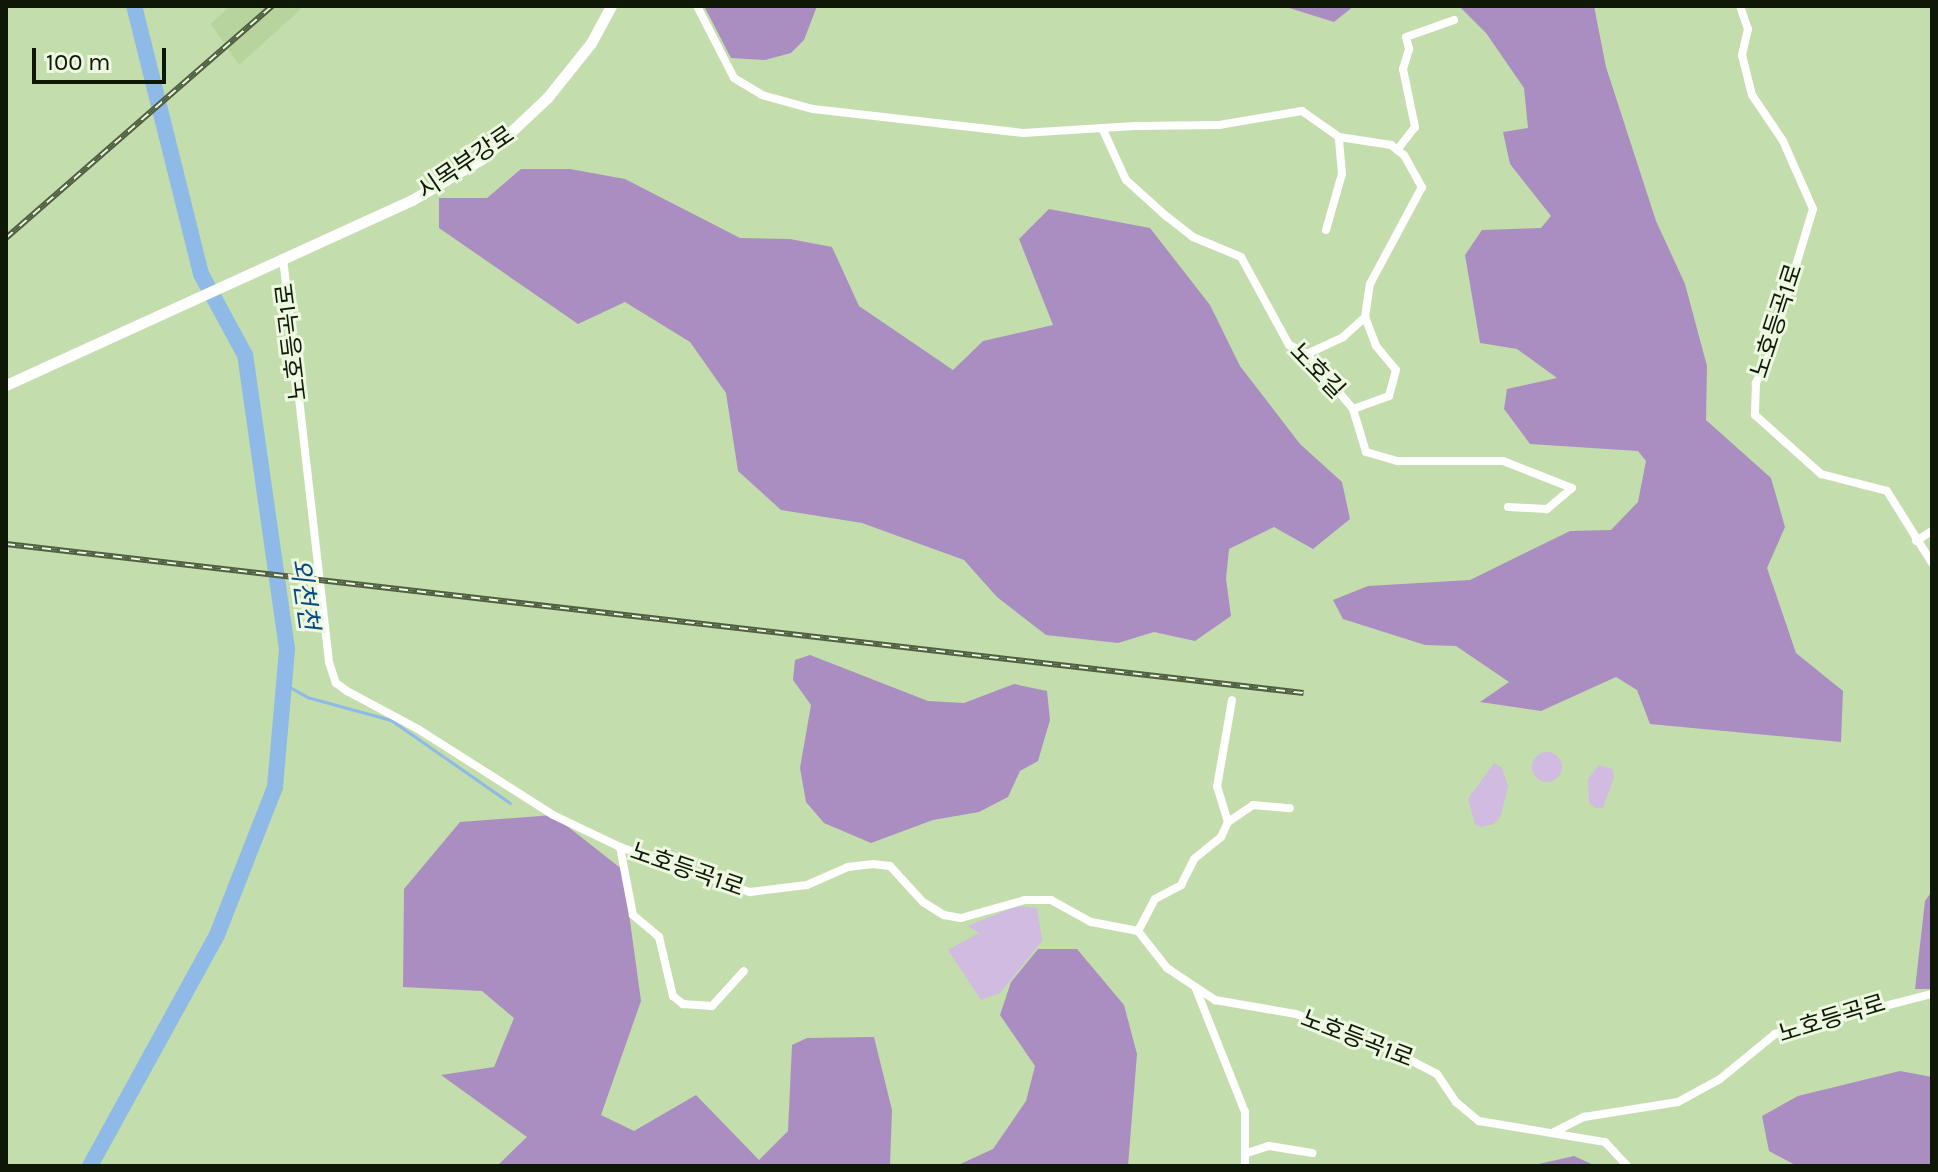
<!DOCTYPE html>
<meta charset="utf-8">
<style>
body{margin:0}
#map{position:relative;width:1938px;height:1172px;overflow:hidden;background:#c3ddac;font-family:Karla,"Noto Sans KR",sans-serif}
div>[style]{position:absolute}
.built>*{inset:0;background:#b7d49d}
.green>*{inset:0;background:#d1bbe1}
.round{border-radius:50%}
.forest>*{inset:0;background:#ab8ec1}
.stream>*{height:3px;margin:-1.5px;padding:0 1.5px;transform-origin:1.5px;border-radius:1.5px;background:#8fbae7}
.river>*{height:16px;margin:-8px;padding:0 8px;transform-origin:8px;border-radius:8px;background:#8fbae7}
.street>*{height:8px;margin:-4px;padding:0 4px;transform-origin:4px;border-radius:4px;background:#fff}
.secondary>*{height:11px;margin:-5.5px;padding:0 5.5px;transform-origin:5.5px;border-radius:5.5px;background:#fff}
.rail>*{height:6px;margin-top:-3px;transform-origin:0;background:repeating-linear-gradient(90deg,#ecf9e0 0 9px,#505f42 0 18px);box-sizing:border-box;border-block:2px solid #505f42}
span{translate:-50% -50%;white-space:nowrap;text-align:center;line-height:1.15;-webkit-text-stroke:6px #ecf9e0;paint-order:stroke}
.street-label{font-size:24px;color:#0f1706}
.water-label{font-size:26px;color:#074980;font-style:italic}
.frame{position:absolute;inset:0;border:8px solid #0f1706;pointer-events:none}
.scale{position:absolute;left:32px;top:48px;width:134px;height:36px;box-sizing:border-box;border:4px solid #0f1706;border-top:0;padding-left:10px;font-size:24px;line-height:28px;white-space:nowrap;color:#0f1706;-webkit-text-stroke:6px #ecf9e0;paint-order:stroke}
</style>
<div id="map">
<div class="built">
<div style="clip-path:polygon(230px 6px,304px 6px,239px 65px,211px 24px)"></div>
</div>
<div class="green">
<div class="round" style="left:1532px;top:752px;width:30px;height:30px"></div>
<div style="clip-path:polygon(1494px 763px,1502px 768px,1508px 786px,1501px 815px,1494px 824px,1481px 827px,1475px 824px,1468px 799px)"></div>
<div style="clip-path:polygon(1599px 765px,1612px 769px,1614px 777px,1603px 808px,1595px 808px,1589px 802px,1588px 779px)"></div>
<div style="clip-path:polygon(1017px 906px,1037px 908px,1042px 941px,1000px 993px,981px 1000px,948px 950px,979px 933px,968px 926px)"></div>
</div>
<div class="forest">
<div style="clip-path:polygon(704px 6px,817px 6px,804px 40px,791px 53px,765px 60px,731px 58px)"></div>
<div style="clip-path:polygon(1283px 6px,1354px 6px,1334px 22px)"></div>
<div style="clip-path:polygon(1459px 6px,1594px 6px,1606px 67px,1656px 221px,1685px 284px,1707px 366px,1706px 420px,1771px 478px,1785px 527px,1767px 568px,1796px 653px,1843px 691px,1841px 742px,1650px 724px,1637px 690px,1616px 677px,1541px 711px,1480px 702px,1509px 682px,1456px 646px,1425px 645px,1343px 619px,1333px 600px,1368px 586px,1470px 580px,1570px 531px,1611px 530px,1638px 502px,1646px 461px,1638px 451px,1530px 444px,1504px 409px,1507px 389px,1557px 378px,1517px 349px,1480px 343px,1465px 255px,1482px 230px,1541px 228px,1551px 216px,1510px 164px,1503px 132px,1528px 128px,1524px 88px,1486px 33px)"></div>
<div style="clip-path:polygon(521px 169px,570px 169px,625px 179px,740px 238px,790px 239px,832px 247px,859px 306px,953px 370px,983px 341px,1053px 325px,1019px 239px,1049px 209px,1150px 228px,1210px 305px,1240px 366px,1300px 444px,1342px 482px,1350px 519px,1313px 549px,1274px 527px,1229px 549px,1226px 579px,1231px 616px,1195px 641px,1154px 632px,1118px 643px,1046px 635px,997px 597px,964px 560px,862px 523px,781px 510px,738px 471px,726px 393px,690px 342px,625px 302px,578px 324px,439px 228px,439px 198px,487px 198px)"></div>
<div style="clip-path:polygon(810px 655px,928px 701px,964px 703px,1014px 684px,1047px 691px,1050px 720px,1038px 761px,1020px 771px,1008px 797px,979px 812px,933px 820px,871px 843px,824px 823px,806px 802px,800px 768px,811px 705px,793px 680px,795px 660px)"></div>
<div style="clip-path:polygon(553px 815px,623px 870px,641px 1001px,601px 1115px,634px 1131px,696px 1095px,759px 1160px,788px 1131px,792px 1045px,807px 1038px,874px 1037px,892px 1110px,890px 1166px,455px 1166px,499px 1164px,527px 1137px,441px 1075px,494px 1067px,514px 1018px,482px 991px,403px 987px,404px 889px,460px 822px)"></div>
<div style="clip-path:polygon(1932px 891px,1932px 989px,1915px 989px,1925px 901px)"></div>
<div style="clip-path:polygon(1038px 949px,1077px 949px,1124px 1005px,1137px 1054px,1128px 1166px,956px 1166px,993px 1149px,1026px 1101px,1035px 1066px,1000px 1015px,1011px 982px)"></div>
<div style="clip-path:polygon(1900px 1071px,1932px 1077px,1932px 1166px,1797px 1166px,1769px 1151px,1762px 1116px,1798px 1096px)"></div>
<div style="clip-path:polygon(1574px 1156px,1596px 1166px,1530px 1166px)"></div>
</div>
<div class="stream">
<div style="left:284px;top:684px;width:26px;rotate:29deg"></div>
<div style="left:307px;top:697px;width:87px;rotate:15.3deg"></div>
<div style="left:391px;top:720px;width:145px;rotate:34.9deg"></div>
</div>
<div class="river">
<div style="left:90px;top:1166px;width:264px;rotate:-61.2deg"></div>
<div style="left:217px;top:935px;width:159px;rotate:-68.6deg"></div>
<div style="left:275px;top:787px;width:139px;rotate:-85deg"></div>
<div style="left:287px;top:649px;width:297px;rotate:-98.1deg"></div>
<div style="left:245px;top:355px;width:92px;rotate:-118.5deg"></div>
<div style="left:201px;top:274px;width:276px;rotate:-104deg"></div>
</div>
<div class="street">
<div style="left:697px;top:6px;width:81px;rotate:62.8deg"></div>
<div style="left:734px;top:78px;width:33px;rotate:31deg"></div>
<div style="left:762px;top:95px;width:53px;rotate:15.4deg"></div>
<div style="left:813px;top:109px;width:211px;rotate:6.5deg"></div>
<div style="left:1023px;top:133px;width:112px;rotate:-3.6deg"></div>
<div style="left:1135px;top:126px;width:84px;rotate:-0.7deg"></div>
<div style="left:1219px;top:125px;width:84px;rotate:-9.6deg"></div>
<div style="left:1302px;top:111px;width:45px;rotate:35.1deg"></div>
<div style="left:1339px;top:137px;width:53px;rotate:8.7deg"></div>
<div style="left:1391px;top:145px;width:16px;rotate:38deg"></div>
<div style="left:1404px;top:155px;width:37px;rotate:61deg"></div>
<div style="left:1422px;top:187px;width:110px;rotate:118.2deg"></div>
<div style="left:1370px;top:284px;width:19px;rotate:99deg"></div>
<div style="left:1367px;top:303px;width:14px;rotate:98deg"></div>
<div style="left:1365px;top:317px;width:31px;rotate:69deg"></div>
<div style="left:1376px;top:346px;width:31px;rotate:50deg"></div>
<div style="left:1396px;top:370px;width:27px;rotate:105deg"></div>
<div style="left:1389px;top:396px;width:38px;rotate:160deg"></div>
<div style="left:1353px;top:409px;width:72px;rotate:-129.9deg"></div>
<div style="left:1307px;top:354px;width:20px;rotate:-153deg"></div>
<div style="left:1289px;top:345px;width:100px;rotate:-118.6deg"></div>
<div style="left:1241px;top:257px;width:52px;rotate:-157.4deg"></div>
<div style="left:1193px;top:237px;width:33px;rotate:-142deg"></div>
<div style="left:1167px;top:217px;width:55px;rotate:-137.9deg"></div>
<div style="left:1126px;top:180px;width:55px;rotate:-114.7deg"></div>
<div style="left:1740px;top:6px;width:24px;rotate:71deg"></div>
<div style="left:1748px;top:29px;width:27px;rotate:103deg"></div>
<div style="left:1742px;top:55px;width:41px;rotate:76deg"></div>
<div style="left:1752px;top:95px;width:55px;rotate:56deg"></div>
<div style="left:1783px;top:141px;width:74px;rotate:66.2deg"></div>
<div style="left:1813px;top:209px;width:159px;rotate:106.8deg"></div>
<div style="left:1767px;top:361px;width:25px;rotate:117deg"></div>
<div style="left:1756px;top:383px;width:32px;rotate:92deg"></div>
<div style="left:1755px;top:415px;width:89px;rotate:41.8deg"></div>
<div style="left:1821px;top:474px;width:68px;rotate:14.4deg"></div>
<div style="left:1887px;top:491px;width:85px;rotate:58deg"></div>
<div style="left:1397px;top:150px;width:29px;rotate:-52deg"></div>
<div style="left:1415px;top:127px;width:59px;rotate:-101.7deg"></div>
<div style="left:1403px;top:69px;width:21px;rotate:-73deg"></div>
<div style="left:1409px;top:49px;width:12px;rotate:-104deg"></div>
<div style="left:1406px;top:37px;width:51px;rotate:-19.5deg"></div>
<div style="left:1326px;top:230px;width:58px;rotate:-74.1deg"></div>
<div style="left:1342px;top:174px;width:37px;rotate:-95deg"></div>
<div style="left:283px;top:258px;width:407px;rotate:83.5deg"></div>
<div style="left:329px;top:662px;width:22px;rotate:72deg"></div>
<div style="left:336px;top:683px;width:14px;rotate:36deg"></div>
<div style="left:347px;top:691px;width:81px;rotate:28.2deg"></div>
<div style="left:418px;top:729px;width:160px;rotate:32.5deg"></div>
<div style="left:553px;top:815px;width:74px;rotate:25.5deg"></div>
<div style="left:620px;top:847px;width:138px;rotate:19.1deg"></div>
<div style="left:750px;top:892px;width:57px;rotate:-7deg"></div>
<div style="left:807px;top:885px;width:45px;rotate:-23.7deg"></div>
<div style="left:848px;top:867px;width:25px;rotate:-7deg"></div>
<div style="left:873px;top:864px;width:17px;rotate:7deg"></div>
<div style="left:890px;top:866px;width:49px;rotate:47.5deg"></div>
<div style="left:923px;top:902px;width:25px;rotate:32deg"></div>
<div style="left:944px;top:915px;width:17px;rotate:10deg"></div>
<div style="left:961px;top:918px;width:66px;rotate:-15.7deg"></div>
<div style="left:1025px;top:900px;width:26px"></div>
<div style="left:1051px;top:900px;width:46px;rotate:28.8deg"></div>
<div style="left:1091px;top:922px;width:48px;rotate:10.8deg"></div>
<div style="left:1138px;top:931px;width:47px;rotate:51.9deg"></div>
<div style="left:1167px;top:968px;width:58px;rotate:33.7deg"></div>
<div style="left:1215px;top:1000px;width:82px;rotate:9.8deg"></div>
<div style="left:1296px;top:1014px;width:97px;rotate:20.5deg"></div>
<div style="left:1387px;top:1048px;width:56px;rotate:27.5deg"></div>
<div style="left:1437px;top:1074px;width:34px;rotate:56deg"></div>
<div style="left:1456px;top:1102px;width:30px;rotate:40deg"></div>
<div style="left:1479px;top:1121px;width:128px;rotate:9.5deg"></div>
<div style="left:1605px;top:1142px;width:33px;rotate:47deg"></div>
<div style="left:1307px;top:354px;width:40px;rotate:-25deg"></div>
<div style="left:1343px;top:337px;width:30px;rotate:-42deg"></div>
<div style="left:1353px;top:409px;width:45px;rotate:73.2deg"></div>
<div style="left:1366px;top:452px;width:33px;rotate:16deg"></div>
<div style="left:1398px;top:461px;width:105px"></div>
<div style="left:1503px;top:461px;width:74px;rotate:21.4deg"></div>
<div style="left:1572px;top:488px;width:33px;rotate:140deg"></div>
<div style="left:1547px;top:509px;width:39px;rotate:-177deg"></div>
<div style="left:1916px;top:541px;width:19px;rotate:-32deg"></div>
<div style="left:1228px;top:822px;width:37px;rotate:-107deg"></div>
<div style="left:1217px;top:787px;width:88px;rotate:-80.2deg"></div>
<div style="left:620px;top:847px;width:69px;rotate:79.2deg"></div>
<div style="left:633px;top:915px;width:34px;rotate:40deg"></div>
<div style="left:659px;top:937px;width:61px;rotate:76.7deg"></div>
<div style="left:673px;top:996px;width:13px;rotate:39deg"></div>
<div style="left:683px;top:1004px;width:29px;rotate:4deg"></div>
<div style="left:712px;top:1006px;width:47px;rotate:-47.6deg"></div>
<div style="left:1138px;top:931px;width:36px;rotate:-62deg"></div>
<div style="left:1155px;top:899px;width:30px;rotate:-28deg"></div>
<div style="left:1181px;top:885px;width:29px;rotate:-63deg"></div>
<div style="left:1194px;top:859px;width:35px;rotate:-39deg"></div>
<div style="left:1221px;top:837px;width:17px;rotate:-65deg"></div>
<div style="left:1228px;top:822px;width:30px;rotate:-34deg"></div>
<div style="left:1253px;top:805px;width:37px;rotate:5deg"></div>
<div style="left:1196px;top:989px;width:132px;rotate:68.3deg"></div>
<div style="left:1245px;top:1112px;width:54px;rotate:90deg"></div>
<div style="left:1554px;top:1132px;width:34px;rotate:-27deg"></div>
<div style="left:1584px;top:1117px;width:95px;rotate:-9.1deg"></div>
<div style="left:1678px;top:1102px;width:48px;rotate:-28.7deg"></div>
<div style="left:1720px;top:1079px;width:71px;rotate:-39.3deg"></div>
<div style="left:1775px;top:1034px;width:162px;rotate:-14.3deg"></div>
<div style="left:1247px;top:1153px;width:23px;rotate:-18deg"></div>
<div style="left:1269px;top:1146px;width:44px;rotate:9.2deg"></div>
</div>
<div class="secondary">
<div style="left:6px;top:385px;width:446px;rotate:-24.5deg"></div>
<div style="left:412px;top:200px;width:82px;rotate:-30.6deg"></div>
<div style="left:483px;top:158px;width:88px;rotate:-43.2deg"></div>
<div style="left:547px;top:98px;width:70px;rotate:-51.3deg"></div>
<div style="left:591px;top:43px;width:42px;rotate:-61.6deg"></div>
</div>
<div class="rail">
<div style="left:6px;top:238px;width:353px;rotate:-41.1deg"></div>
<div style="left:6px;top:544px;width:1306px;rotate:6.55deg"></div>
</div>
<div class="street-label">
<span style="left:466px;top:163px;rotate:-34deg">시목부강로</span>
<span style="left:1777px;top:321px;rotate:-72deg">노호등곡1로</span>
<span style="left:292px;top:342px;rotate:-97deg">노호등곡1로</span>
<span style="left:1317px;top:371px;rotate:46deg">노호길</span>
<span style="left:687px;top:870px;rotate:19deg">노호등곡1로</span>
<span style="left:1832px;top:1019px;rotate:-17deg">노호등곡로</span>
<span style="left:1357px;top:1039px;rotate:21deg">노호등곡1로</span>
</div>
<div class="water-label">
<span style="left:304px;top:594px;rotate:82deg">외천천</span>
</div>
<div class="frame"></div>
<div class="scale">100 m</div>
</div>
